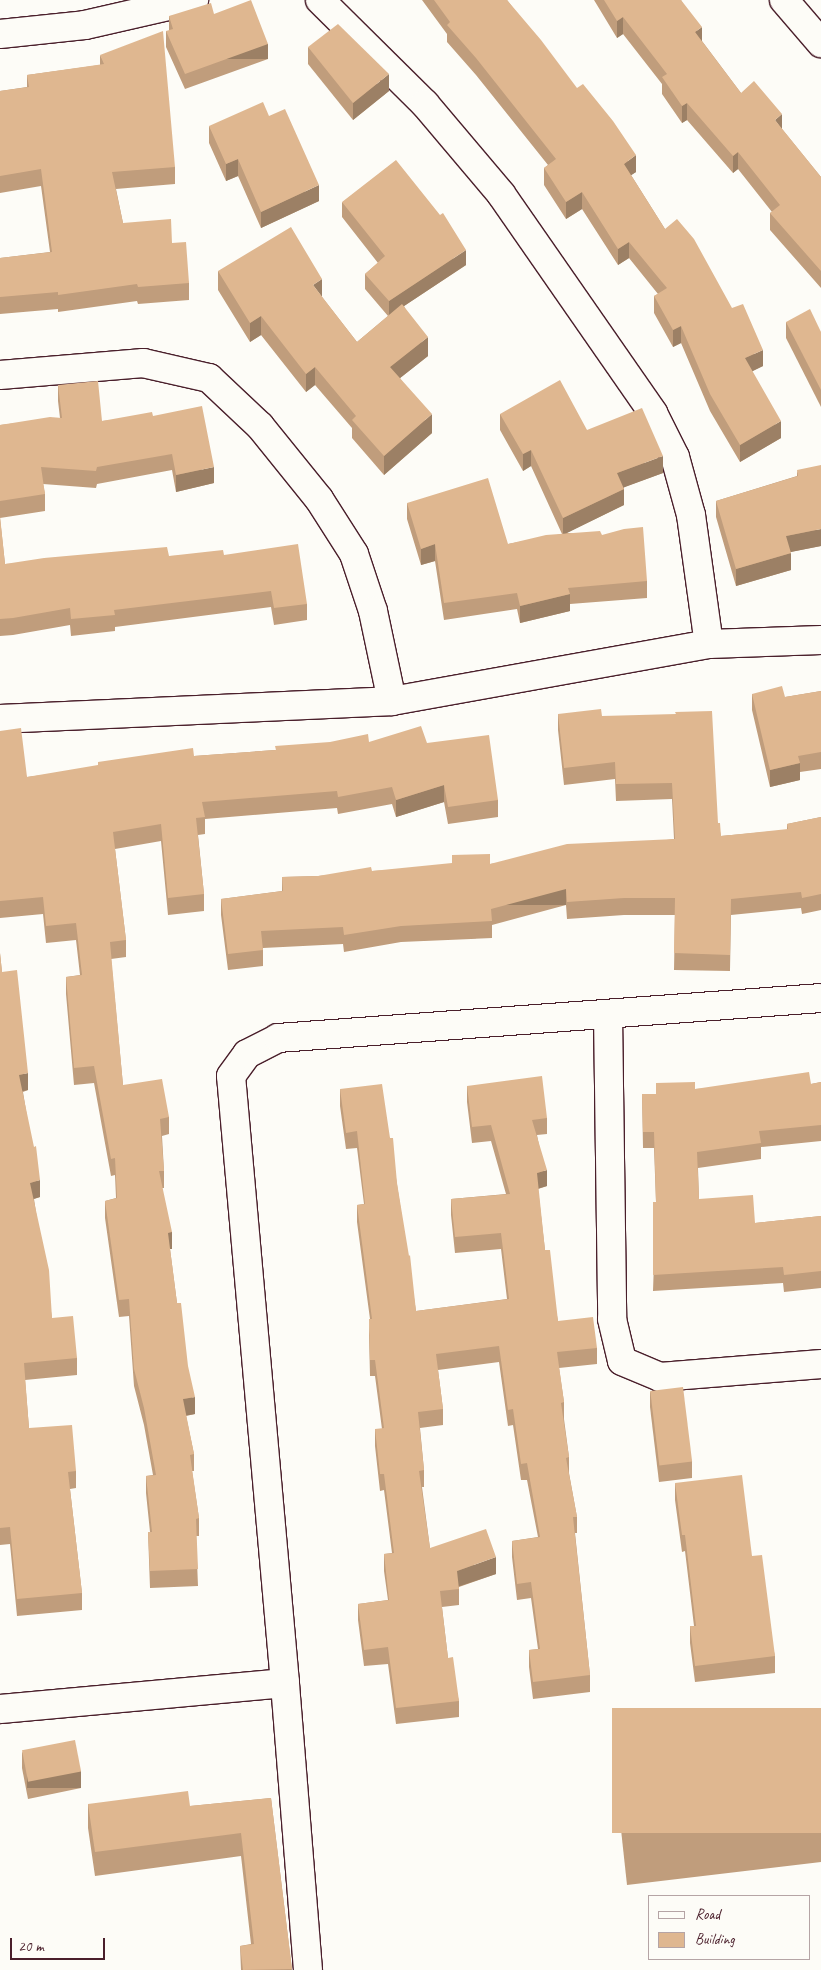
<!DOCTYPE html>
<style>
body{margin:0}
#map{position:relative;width:821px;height:1970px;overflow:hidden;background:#fdfcf7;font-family:Caveat,sans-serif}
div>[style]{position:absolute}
.roads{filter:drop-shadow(1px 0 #4a1f2b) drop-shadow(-1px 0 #4a1f2b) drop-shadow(0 1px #4a1f2b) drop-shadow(0 -1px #4a1f2b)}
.street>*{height:28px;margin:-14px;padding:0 14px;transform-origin:14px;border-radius:14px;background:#fdfcf7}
.wall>*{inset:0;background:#c09d7c}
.shaded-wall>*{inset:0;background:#9c8065;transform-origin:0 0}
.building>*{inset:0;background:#dfb790;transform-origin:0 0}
span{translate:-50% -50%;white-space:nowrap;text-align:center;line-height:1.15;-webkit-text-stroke:4px #fdfcf7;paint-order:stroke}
.legend{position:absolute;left:648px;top:1895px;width:162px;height:65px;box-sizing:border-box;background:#fdfcf7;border:1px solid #b5a4a5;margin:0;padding:6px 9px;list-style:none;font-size:15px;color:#4a1f2b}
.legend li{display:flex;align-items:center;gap:10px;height:25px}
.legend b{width:25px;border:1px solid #b5a4a5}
.scale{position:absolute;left:10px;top:1938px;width:95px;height:22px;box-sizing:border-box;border:2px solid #4a1f2b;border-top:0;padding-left:6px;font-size:15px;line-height:18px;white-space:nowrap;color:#4a1f2b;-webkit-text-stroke:4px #fdfcf7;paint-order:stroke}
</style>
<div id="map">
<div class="roads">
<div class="street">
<div style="left:320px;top:0;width:148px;rotate:44.7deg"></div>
<div style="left:425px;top:104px;width:118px;rotate:49.8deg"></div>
<div style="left:501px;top:194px;width:267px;rotate:55.2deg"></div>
<div style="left:653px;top:413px;width:49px;rotate:63.4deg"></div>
<div style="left:675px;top:457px;width:60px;rotate:74.6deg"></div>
<div style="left:691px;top:515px;width:130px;rotate:82.1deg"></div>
<div style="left:784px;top:0;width:57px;rotate:49.3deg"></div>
<div style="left:0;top:34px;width:85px;rotate:-6deg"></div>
<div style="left:85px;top:25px;width:112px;rotate:-12.9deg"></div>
<div style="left:0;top:375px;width:144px;rotate:-4.8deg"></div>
<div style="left:143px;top:363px;width:68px;rotate:12.8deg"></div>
<div style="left:209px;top:378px;width:70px;rotate:43.3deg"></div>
<div style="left:260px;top:426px;width:94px;rotate:51.1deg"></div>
<div style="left:319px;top:499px;width:65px;rotate:57.5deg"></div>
<div style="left:354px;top:554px;width:60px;rotate:71.6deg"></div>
<div style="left:373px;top:611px;width:92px;rotate:78.1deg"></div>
<div style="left:0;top:719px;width:392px;rotate:-2.6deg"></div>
<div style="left:392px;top:701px;width:322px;rotate:-10.2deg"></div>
<div style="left:709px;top:644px;width:112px;rotate:-2deg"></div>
<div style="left:608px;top:1014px;width:305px;rotate:89.2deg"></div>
<div style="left:612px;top:1319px;width:43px;rotate:76.6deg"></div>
<div style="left:622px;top:1361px;width:41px;rotate:22.8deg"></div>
<div style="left:660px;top:1377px;width:162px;rotate:-4.6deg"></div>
<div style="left:0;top:1709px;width:286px;rotate:-5.2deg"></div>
<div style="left:308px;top:1970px;width:288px;rotate:-94.6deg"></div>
<div style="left:285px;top:1683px;width:609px;rotate:-95.08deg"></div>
<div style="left:231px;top:1076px;width:27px;rotate:-54deg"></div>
<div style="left:247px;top:1054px;width:35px;rotate:-27deg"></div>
<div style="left:278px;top:1038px;width:544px;rotate:-4.21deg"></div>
</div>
</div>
<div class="wall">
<div style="clip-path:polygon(422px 0,507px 0,636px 172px,631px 175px,665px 229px,763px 366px,752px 371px,781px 438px,740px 462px,710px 411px,681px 343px,673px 347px,654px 313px,654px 296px,658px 294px,629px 258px,618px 265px,582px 209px,566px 219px,544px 185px,544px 168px,548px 165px,476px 75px,447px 42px,447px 34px)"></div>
<div style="clip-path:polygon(594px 0,681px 0,702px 41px,741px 93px,782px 129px,821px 177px,821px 288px,770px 230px,770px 213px,772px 212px,738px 169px,733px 173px,687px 120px,682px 123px,662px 94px,662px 84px,623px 34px,617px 38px)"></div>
<div style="clip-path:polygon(214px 14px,268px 59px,185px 89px,166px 47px,166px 31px,169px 31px,169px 16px)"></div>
<div style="clip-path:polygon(308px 47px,389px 91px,353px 120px,308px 64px)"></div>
<div style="clip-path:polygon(100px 55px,175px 167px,175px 184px,116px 189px,123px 223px,172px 243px,189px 283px,189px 300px,138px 304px,137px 301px,58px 312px,58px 309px,0 314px,0 258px,50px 252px,41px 186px,0 193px,0 91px,27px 87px,27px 75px,100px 65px)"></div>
<div style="clip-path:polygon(209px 126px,319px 201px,261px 228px,238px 176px,226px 181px,209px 143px)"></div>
<div style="clip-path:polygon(342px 202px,466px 265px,404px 306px,428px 356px,400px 378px,432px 433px,384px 475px,352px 438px,352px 428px,315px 385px,306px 392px,261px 335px,250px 342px,218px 290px,218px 271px,322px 297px,357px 342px,388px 316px,365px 289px,365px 274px,378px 263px,342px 217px)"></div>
<div style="clip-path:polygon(786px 322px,821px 332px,821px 407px,786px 338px)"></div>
<div style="clip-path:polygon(58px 385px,102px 421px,153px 416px,214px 483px,176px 492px,172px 470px,97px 484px,96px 488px,43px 484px,45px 494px,45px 511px,0 518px,5px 564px,169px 556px,224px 555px,307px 604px,307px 620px,274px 625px,271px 607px,115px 627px,115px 631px,71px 636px,70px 625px,13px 635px,0 636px,0 425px,60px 418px,58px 401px)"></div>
<div style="clip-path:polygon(500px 414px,587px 430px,663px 473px,624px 487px,624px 505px,566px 533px,602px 535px,647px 581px,647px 598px,570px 604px,570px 611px,520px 623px,517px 609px,444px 620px,435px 561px,421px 565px,407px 519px,407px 503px,508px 544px,562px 534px,531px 466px,523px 471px,500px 430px)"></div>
<div style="clip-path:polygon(797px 470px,821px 546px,790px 552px,791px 570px,736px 586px,716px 517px,716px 501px,797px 476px)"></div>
<div style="clip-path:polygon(821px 691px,821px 769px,800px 772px,800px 780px,770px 787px,752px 710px,752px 694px,785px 697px)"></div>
<div style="clip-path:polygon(558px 714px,602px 716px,718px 823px,721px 836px,787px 830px,787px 824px,821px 817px,821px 910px,802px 914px,801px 908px,731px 915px,730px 971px,674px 970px,675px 915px,624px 915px,567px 919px,566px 905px,492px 925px,492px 938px,401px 942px,344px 952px,343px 944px,263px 948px,263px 966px,228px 970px,221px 915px,221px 899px,282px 891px,282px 877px,318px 876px,372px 871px,490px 864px,674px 839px,672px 799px,616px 801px,615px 779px,564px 785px,558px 730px)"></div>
<div style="clip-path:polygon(0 731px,27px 777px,194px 756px,275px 750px,369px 742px,427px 743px,498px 800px,498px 817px,448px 824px,444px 802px,396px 817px,392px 804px,338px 814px,337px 808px,205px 819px,205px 834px,198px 835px,204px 894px,204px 911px,168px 915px,161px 841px,115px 849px,126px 940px,126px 957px,111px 959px,123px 1085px,169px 1117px,169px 1134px,162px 1136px,164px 1171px,164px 1188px,162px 1188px,172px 1249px,170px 1249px,177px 1303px,195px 1414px,186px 1416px,194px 1454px,194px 1471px,192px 1471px,199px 1518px,199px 1536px,196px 1536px,198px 1586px,150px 1588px,148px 1532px,150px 1532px,146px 1493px,146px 1476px,153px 1475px,144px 1425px,134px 1386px,129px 1316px,119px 1317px,105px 1218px,105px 1201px,116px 1198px,115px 1175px,111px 1176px,94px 1083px,74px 1085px,66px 994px,66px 977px,80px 975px,76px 940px,46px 943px,43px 914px,0 918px)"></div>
<div style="clip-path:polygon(0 953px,2px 972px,28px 1090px,23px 1092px,40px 1197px,34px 1199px,52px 1318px,77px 1358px,77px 1375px,25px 1380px,29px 1428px,76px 1471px,76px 1488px,70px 1489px,82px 1593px,82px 1610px,17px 1616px,10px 1544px,0 1545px)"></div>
<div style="clip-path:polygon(821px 1082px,821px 1141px,761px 1147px,761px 1159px,698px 1168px,699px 1199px,755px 1223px,821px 1216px,821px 1288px,784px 1292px,783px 1283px,653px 1291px,656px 1202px,654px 1148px,643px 1148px,642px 1094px,656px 1094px,695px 1089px,811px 1084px)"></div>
<div style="clip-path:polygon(467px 1086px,547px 1118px,547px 1134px,537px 1135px,547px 1186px,538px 1189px,545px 1250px,558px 1321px,597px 1348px,597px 1364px,559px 1368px,564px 1402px,564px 1419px,569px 1457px,569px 1473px,577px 1517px,577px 1533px,575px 1533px,590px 1675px,590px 1692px,533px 1699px,529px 1667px,529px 1650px,538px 1649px,531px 1598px,517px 1600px,512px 1557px,512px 1541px,538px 1537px,527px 1480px,521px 1480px,513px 1425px,508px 1426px,499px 1362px,438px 1370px,443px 1409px,443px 1425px,420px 1428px,424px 1470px,424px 1487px,422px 1487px,430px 1548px,496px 1574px,459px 1587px,459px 1605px,442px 1607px,448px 1658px,459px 1701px,459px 1717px,396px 1724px,388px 1664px,364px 1666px,358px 1620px,358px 1604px,388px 1600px,384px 1571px,384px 1554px,392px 1553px,384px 1490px,380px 1491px,375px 1446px,375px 1429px,382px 1429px,375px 1376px,370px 1376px,369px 1335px,370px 1319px,357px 1222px,357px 1205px,364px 1204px,357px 1148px,346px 1149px,340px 1106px,340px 1089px,390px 1138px,416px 1311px,507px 1299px,501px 1249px,455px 1253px,451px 1215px,451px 1199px,506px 1194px,491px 1141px,472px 1143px,467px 1102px)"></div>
<div style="clip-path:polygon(650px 1391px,692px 1461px,692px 1478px,659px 1482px,650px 1407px)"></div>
<div style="clip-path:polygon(675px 1483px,752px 1556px,775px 1656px,775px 1673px,695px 1682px,690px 1643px,690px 1626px,694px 1626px,685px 1551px,682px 1552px,675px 1500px)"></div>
<div style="clip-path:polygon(821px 1708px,821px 1862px,627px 1885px,614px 1765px,614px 1736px)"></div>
<div style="clip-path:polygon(22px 1752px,81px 1788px,28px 1799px,22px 1768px)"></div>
<div style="clip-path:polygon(271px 1798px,292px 1970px,241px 1970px,240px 1946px,251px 1944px,241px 1856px,95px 1876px,88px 1828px,88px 1804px,190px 1806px)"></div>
</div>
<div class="shaded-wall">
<div style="clip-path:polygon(623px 17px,623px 34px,617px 38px,617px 21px)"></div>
<div style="clip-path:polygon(702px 27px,702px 44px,695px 32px)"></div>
<div style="left:268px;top:44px;width:15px;height:88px;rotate:90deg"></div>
<div style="clip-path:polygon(389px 74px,389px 91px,353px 120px,353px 103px)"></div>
<div style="clip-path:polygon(687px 103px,687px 120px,682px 123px,682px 106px)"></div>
<div style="clip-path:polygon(782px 114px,782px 130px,775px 120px)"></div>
<div style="clip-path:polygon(738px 152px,738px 169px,733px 173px,733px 156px)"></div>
<div style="clip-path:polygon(636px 155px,636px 172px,624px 180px,624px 164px)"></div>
<div style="clip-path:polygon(238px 159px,238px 176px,226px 181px,226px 164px)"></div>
<div style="clip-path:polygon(319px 185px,319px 201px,261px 228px,261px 212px)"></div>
<div style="clip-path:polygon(582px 192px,582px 209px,566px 219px,566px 202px)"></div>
<div style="clip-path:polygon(629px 242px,629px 258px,618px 265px,618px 249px)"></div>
<div style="clip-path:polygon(466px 250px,466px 265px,389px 316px,389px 301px)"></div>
<div style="clip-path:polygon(322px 279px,322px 297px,313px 285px)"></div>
<div style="clip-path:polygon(261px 316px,261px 335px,250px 342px,250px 323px)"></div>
<div style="clip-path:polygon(681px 326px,681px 343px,673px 347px,673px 330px)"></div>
<div style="clip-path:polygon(428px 337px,428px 356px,390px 386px,390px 367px)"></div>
<div style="clip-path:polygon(763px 350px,763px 366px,745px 375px,745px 358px)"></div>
<div style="clip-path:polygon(315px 367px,315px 385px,306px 392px,306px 374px)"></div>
<div style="clip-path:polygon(432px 414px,432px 433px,384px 475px,384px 456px)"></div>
<div style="clip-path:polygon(781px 421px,781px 438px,740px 462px,740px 445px)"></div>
<div style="clip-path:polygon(531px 450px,531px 466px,523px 471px,523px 454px)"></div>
<div style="clip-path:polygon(663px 456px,663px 473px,617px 490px,617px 473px)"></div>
<div style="clip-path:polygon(214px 467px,214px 483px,176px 492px,176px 475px)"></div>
<div style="clip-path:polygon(624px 489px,624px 505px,563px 535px,563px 518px)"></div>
<div style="clip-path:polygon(821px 529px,821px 546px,786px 553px,786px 536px)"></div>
<div style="clip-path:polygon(435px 544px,435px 561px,421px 565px,421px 549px)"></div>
<div style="clip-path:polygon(791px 553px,791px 570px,736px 586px,736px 569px)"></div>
<div style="clip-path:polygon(570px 594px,570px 611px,520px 623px,520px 606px)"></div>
<div style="clip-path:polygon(800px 763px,800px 780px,770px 787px,770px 770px)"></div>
<div style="clip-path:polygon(444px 785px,444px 802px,396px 817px,396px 800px)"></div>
<div style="left:566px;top:889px;width:16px;height:78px;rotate:90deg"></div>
<div style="clip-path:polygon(28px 1073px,28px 1090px,19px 1092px,19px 1075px)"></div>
<div style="clip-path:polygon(547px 1170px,547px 1186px,537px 1189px,537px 1173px)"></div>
<div style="clip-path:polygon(40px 1180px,40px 1197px,30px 1200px,30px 1183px)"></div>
<div style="left:172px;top:1232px;width:17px;height:4px;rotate:90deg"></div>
<div style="clip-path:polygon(195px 1397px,195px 1414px,183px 1416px,183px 1399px)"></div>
<div style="clip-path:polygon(496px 1557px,496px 1574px,457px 1587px,457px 1571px)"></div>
<div style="left:81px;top:1771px;width:17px;height:54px;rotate:90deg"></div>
</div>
<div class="building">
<div style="clip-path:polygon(251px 0,268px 44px,185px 74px,166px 31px,173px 29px,169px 16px,211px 3px,214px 14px)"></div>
<div style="clip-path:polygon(434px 0,507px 0,541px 40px,577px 88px,583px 84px,613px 121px,636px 155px,624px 164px,665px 229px,677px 219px,694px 239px,732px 308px,743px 304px,763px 350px,745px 358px,781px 421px,740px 445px,710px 394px,681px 326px,673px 330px,654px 296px,667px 288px,629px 242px,618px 249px,582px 192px,566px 202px,544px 168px,556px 159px,476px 58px,447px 25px,450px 22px)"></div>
<div style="clip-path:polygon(604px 0,681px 0,702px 27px,695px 32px,741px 93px,754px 81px,782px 114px,775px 120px,821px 177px,821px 271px,770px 213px,780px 205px,738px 152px,733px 156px,687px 103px,682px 106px,662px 77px,667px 74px,623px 17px,617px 21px)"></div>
<div style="clip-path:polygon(338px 24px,389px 74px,353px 103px,308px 47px)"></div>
<div style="clip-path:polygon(163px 31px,175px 167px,112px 172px,123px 223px,171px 219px,172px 243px,186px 242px,189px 283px,138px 287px,137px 284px,58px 295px,58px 292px,0 297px,0 258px,52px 252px,41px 169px,0 176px,0 91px,29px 87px,27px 75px,104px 64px,100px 55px)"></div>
<div style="clip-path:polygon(263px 102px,269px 116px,285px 109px,319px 185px,261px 212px,238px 159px,226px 164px,209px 126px)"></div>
<div style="clip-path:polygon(396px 160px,440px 215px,443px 213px,466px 250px,389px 301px,365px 274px,385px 256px,342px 202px)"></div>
<div style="clip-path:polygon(291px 227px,322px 279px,313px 285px,357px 342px,402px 304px,428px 337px,390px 367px,432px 414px,384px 456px,352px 420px,356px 416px,315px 367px,306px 374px,261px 316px,250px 323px,218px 271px)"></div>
<div style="clip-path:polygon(810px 309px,821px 332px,821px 390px,786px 322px)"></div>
<div style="clip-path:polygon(560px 380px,587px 430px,642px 408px,663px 456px,617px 473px,624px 489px,563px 518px,531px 450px,523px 454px,500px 414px)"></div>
<div style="clip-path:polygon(98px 381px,102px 421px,152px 412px,153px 416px,202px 406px,214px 467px,176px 475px,172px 454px,97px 467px,96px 471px,41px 467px,45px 494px,0 501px,0 425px,50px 417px,62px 418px,58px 385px)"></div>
<div style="clip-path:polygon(821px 465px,821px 529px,786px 536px,791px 553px,736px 569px,716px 501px,798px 476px,797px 470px)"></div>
<div style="clip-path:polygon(488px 478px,508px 544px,546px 535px,600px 531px,602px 535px,624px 529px,643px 527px,647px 581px,568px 588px,570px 594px,520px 606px,517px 593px,444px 603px,435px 544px,421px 549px,407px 503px)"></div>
<div style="clip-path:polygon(0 516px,5px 564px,44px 558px,167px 547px,169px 556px,223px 550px,224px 555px,298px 544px,307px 604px,274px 608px,271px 591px,114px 610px,115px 615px,71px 619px,70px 608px,13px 618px,0 619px)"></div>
<div style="clip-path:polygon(782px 686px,785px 697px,821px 691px,821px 752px,798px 756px,800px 763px,770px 770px,752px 694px)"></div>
<div style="clip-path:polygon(601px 709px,602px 716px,676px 714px,675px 712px,712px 711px,718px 823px,720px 823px,721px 836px,788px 829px,787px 824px,821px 817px,821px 894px,802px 898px,801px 892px,731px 899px,730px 955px,674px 953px,675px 898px,624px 898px,567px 902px,566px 889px,491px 909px,492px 921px,401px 926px,344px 935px,343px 927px,261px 931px,263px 950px,228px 954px,221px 899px,283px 891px,282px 877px,318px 876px,371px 867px,372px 871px,452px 863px,452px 855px,490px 854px,490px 864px,567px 844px,675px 839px,672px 783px,616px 784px,615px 762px,564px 768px,558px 714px)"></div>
<div style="clip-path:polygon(421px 726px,427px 743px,489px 735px,498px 800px,448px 807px,444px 785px,396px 800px,392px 787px,338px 797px,337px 791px,202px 802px,205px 817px,196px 818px,204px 894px,168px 898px,161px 824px,113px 832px,126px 940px,110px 942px,123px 1085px,162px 1079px,169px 1117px,160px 1119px,164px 1171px,159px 1171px,172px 1232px,168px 1233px,177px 1303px,181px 1303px,188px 1366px,195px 1397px,183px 1399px,194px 1454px,190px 1455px,199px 1518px,196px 1519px,198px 1569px,150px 1571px,148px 1532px,152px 1532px,146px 1476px,156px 1475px,144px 1408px,134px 1369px,129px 1299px,119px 1300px,105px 1201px,117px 1198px,115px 1158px,111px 1159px,94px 1066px,74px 1068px,66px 977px,82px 975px,76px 923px,46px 926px,43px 897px,0 901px,0 731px,21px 728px,27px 777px,98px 765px,98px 762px,193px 748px,194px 756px,276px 750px,275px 746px,330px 742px,368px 734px,369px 742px)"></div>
<div style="clip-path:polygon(0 953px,2px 972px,17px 970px,28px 1073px,19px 1075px,34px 1147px,36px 1146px,40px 1180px,30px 1183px,49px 1270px,52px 1318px,73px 1316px,77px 1358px,24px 1363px,29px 1428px,72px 1425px,76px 1471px,68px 1472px,82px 1593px,17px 1599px,10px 1527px,0 1528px)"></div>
<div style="clip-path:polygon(809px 1072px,811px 1084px,821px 1082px,821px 1125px,759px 1131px,761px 1143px,697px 1152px,699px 1199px,753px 1195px,755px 1223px,821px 1216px,821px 1271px,784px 1275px,783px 1267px,653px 1275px,653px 1202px,656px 1202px,654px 1132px,643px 1132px,642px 1094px,656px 1094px,656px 1083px,695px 1082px,695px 1089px)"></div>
<div style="clip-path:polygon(542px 1076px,547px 1118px,532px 1120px,547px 1170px,537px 1173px,545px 1250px,550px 1250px,558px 1321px,593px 1317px,597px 1348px,557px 1352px,564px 1402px,561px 1403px,569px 1457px,566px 1458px,577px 1517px,573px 1517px,590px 1675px,533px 1682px,529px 1650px,540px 1649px,531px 1582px,517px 1584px,512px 1541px,540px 1537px,527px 1463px,521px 1464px,513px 1409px,508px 1410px,499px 1346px,436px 1354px,443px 1409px,418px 1412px,424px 1470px,419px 1471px,430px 1548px,486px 1529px,496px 1557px,457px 1571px,459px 1589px,440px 1591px,448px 1658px,453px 1657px,459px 1701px,396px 1708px,388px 1647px,364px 1650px,358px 1604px,389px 1600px,384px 1554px,394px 1553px,384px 1474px,380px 1474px,375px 1429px,384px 1428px,375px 1360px,370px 1360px,369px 1319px,372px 1319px,357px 1205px,365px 1204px,357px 1131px,346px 1133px,340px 1089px,382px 1084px,390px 1138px,393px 1138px,397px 1183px,409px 1256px,410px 1255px,416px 1311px,509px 1299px,501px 1233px,455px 1237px,451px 1199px,510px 1194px,491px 1125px,472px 1127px,467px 1086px)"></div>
<div style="left:683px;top:1387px;width:75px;height:33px;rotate:83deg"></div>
<div style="clip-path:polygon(742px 1475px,752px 1556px,762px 1555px,775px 1656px,695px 1666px,690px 1626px,696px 1626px,685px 1535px,682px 1535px,675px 1483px)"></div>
<div style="left:821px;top:1708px;width:125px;height:209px;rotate:90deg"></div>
<div style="left:75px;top:1740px;width:32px;height:54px;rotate:79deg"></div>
<div style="clip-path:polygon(188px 1791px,190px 1806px,271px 1798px,292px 1969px,243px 1970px,240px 1946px,254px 1944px,241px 1833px,95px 1852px,88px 1804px)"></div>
</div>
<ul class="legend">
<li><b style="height:6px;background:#fdfcf7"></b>Road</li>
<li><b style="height:14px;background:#dfb790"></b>Building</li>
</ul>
<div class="scale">20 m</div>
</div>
